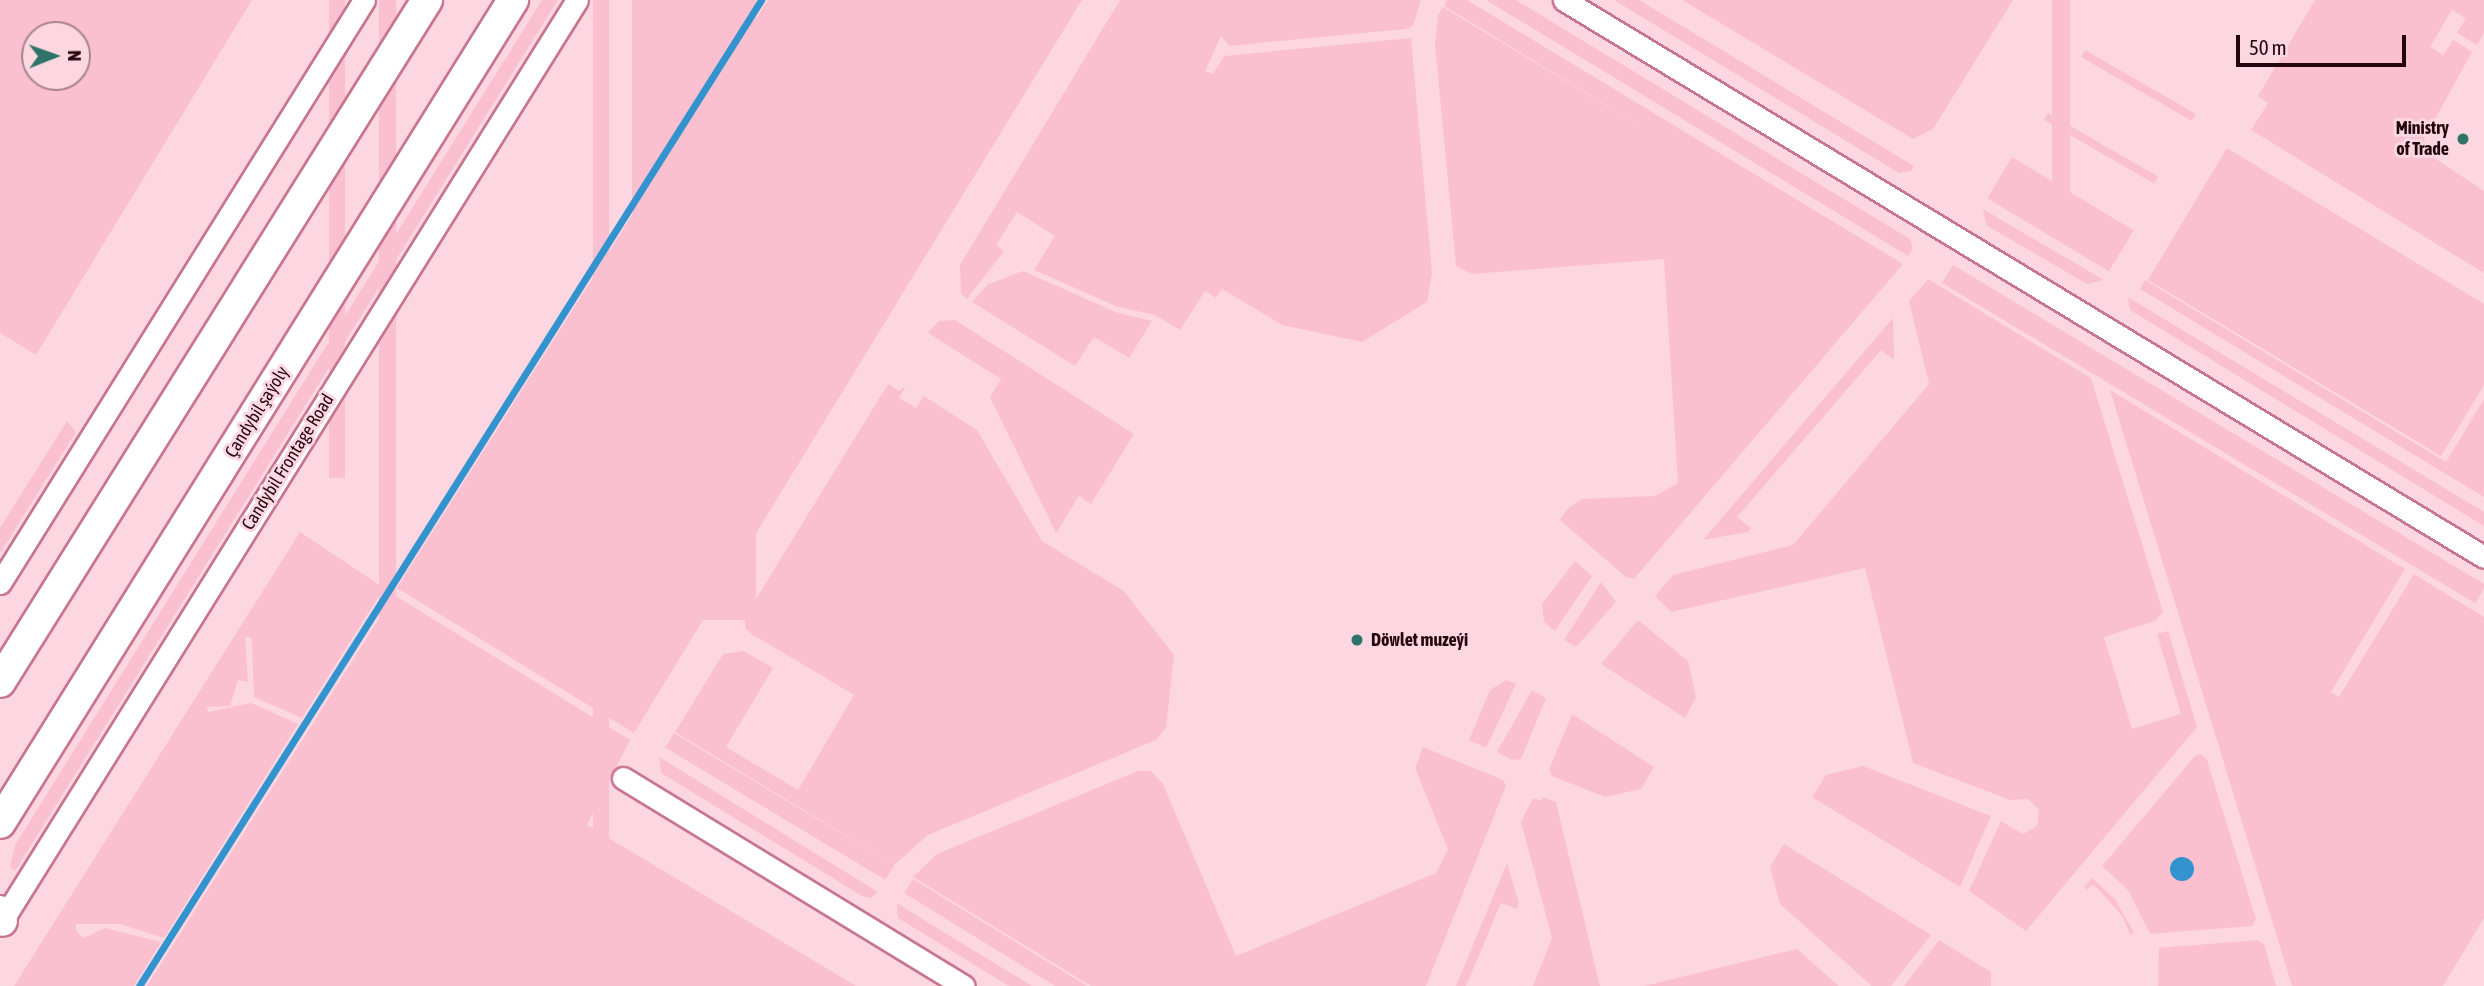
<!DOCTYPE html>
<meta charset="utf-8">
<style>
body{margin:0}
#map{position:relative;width:2484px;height:986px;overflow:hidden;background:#fcd7e1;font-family:"Asap Condensed",sans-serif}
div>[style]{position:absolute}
.green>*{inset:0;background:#fac0d0;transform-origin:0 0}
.water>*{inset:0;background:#3293cf}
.round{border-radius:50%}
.stream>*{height:7px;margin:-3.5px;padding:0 3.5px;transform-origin:3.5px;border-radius:3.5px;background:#3293cf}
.roads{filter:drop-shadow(2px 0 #c8768f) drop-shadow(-2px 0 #c8768f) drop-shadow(0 2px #c8768f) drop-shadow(0 -2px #c8768f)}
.street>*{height:21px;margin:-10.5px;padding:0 10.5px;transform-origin:10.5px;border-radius:10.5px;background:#fff}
.secondary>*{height:30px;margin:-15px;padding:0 15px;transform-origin:15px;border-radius:15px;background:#fff}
.dots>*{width:19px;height:19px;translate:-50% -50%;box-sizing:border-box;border:4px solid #fcd7e1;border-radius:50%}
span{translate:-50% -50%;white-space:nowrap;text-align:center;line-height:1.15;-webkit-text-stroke:6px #fcd7e1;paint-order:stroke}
.poi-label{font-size:18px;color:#240611;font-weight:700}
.right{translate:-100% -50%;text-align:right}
.left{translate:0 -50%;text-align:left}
.street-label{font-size:18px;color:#240611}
.north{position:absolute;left:21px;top:21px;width:70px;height:70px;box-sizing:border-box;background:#fcd7e1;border:2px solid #a6838e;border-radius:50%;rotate:89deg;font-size:19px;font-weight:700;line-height:28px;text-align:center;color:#240611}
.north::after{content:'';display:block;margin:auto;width:24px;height:32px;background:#2f7469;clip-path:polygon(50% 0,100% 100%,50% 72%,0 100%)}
.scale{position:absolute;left:2236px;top:35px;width:170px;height:32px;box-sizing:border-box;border:4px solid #240611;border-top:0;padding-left:9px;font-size:21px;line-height:24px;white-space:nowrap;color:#240611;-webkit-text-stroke:5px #fcd7e1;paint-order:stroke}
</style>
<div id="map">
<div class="green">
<div style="clip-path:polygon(evenodd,0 0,252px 0,36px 355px,0 333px,0 0,35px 35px,77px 35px,77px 77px,35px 77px,35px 35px)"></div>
<div style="left:329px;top:0;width:16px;height:478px"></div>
<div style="left:379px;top:0;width:17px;height:716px"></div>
<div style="clip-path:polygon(542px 0,558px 0,15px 871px,10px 866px,15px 845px)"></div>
<div style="left:593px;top:0;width:16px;height:1120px"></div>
<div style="left:632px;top:0;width:124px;height:620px"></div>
<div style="clip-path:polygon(768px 0,1082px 0,634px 733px,397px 588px)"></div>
<div style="clip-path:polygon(1120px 0,1421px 0,1413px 26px,1405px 29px,1229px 46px,1221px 36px,1205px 71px,1213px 74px,1224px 56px,1411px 38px,1432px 273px,1427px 302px,1362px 342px,1282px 325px,1222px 289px,1216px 298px,1205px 291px,1180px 330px,1155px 315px,1118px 307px,1034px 270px,1055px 236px,1017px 212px,996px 245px,1004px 251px,967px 299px,961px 293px,960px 265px)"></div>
<div style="clip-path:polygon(1447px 0,1467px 0,1903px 264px,1634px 579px,1626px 577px,1560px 520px,1568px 508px,1582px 499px,1655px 496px,1678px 483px,1664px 259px,1472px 274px,1456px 266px,1435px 44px,1438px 15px,1443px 7px,1660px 138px,1444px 6px)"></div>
<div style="clip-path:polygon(1486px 0,1516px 0,1910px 239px,1913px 248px,1908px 256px)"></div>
<div style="clip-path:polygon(1614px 0,1639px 0,1914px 166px,1911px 171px,1899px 173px)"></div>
<div style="clip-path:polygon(1682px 0,2013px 0,1933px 129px,1913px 139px)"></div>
<div style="left:2052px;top:0;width:18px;height:202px"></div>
<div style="clip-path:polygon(2315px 0,2484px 0,2484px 33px,2477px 45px,2457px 33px,2466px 18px,2452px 10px,2430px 47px,2443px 55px,2453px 40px,2472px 52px,2424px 139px,2430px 155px,2484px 191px,2484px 273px,2251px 130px,2268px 103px,2258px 96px)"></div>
<div style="left:2085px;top:50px;width:128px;height:8px;rotate:30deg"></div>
<div style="left:2048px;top:113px;width:127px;height:8px;rotate:30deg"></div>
<div style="clip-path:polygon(2227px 148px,2484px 304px,2484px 385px,2441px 456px,2148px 280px)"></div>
<div style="left:2012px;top:157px;width:142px;height:48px;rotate:31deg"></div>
<div style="clip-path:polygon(1983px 209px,2104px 280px,2087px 284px,1986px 225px)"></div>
<div style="left:1953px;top:265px;width:622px;height:21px;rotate:31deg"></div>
<div style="clip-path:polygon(1023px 271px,1118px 313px,1152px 321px,1129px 358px,1094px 337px,1075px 366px,972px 302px,987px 285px)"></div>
<div style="clip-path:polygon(1928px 279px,2091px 378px,2163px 612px,2155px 621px,2104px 637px,2132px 729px,2181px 714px,2157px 634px,2168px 631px,2197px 727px,2026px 931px,1969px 891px,2001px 821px,2023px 834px,2037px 826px,2039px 810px,2028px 799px,2010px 800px,1913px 763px,1865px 568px,1671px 612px,1655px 596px,1673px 575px,1793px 545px,1929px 384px,1909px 301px)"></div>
<div style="clip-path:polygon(2145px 280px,2446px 462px,2484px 399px,2484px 497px,2140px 289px)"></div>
<div style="clip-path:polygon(2128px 297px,2484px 512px,2484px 526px,2130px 310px)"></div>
<div style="clip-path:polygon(1893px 318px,1894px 360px,1881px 350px,1737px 517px,1751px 528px,1748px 532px,1703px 540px)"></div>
<div style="clip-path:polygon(955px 320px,1134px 434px,1091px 504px,1079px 496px,1056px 533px,990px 397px,1001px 379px,928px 333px,939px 321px)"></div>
<div style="clip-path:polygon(888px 384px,899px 391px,906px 386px,899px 398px,916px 408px,924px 396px,977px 430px,1042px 541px,1124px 591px,1174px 655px,1166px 728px,1156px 740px,928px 835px,894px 865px,675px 732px,723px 654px,744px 651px,773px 668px,726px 747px,798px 790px,854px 695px,753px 635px,745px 628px,745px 617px)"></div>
<div style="clip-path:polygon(2110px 390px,2405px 569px,2331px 692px,2339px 697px,2414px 574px,2484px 617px,2484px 918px,2443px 986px,2292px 986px)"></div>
<div style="clip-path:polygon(67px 421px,76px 432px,0 553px,0 528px)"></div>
<div style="clip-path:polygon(300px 532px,384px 588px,302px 718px,254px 697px,252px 645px,251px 637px,245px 637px,248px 682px,238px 680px,230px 706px,207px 707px,208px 712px,251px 703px,298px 724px,164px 938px,120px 924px,76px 924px,76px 931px,84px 938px,105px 928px,161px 942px,134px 986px,14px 986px)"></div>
<div style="clip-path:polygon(1575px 561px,1592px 576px,1555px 631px,1544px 622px,1542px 604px)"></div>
<div style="clip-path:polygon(1601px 582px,1616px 602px,1576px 647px,1564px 640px)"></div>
<div style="clip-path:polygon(394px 595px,630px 740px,587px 825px,856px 986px,147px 986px)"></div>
<div style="clip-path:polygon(1638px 620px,1688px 661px,1696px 697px,1685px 718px,1601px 664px)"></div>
<div style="clip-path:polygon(1506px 680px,1516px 684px,1486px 748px,1469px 740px,1490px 690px)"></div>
<div style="clip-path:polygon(1532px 690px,1546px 698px,1521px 759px,1512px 760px,1497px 752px)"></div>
<div style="clip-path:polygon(1572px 714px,1654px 767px,1641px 789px,1605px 797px,1552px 776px,1549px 770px)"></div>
<div style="left:674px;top:733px;width:257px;height:17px;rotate:31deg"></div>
<div style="clip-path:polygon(1423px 747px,1503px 780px,1506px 786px,1426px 986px,1091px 986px,913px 877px,937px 854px,1138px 771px,1151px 771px,1163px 784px,1236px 956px,1436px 873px,1448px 849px,1415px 768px)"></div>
<div style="clip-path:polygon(2201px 754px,2207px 760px,2256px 919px,2252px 926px,2150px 934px,2128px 890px,2102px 866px,2195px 756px)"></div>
<div style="clip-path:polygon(659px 757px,878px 892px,871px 898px,862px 896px,661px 773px)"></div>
<div style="clip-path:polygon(1863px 766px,1991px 816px,1960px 887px,1812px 797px,1826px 775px)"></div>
<div style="clip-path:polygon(1543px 797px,1556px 802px,1600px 986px,1533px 986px,1552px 938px,1521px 822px,1533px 798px,1541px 801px)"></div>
<div style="clip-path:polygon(1784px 844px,1931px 935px,1891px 986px,1872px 986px,1780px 904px,1770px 867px)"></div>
<div style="clip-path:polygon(1507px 863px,1519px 903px,1517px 909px,1501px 903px,1466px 986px,1456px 986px)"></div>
<div style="clip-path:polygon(2092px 878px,2115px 899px,2134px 933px,2130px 934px,2122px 916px,2098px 889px,2092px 885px,2088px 890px,2084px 887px)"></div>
<div style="clip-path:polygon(913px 879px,1087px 986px,1055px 986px,904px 893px)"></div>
<div style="clip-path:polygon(897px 904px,898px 904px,1032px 986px,1009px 986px,898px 918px)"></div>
<div style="clip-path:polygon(1939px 940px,1991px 972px,1991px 986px,1904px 986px)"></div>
<div style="clip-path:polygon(2257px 940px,2264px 944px,2276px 986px,2158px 986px,2159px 948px)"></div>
<div style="clip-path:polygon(1797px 949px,1839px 986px,1644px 986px)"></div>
</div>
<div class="water">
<div class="round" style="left:2170px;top:857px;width:24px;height:24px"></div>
</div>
<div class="stream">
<div style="left:139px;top:986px;width:1166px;rotate:-57.75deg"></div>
</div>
<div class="roads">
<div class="street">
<div style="left:1564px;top:0;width:1075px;rotate:31.19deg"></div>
<div style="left:0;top:583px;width:687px;rotate:-58.02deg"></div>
<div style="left:623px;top:778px;width:399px;rotate:31.4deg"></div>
<div style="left:0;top:924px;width:1089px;rotate:-58.02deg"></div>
</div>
<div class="secondary">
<div style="left:0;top:682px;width:805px;rotate:-57.95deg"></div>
<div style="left:0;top:823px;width:970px;rotate:-58.06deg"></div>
<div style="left:0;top:911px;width:10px;rotate:79deg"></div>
</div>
</div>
<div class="dots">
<div style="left:2463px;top:139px;background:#2f7469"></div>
<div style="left:1357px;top:640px;background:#2f7469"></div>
</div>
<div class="poi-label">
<span class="right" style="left:2449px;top:139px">Ministry<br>of Trade</span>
<span class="left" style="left:1371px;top:640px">Döwlet muzeýi</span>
</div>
<div class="street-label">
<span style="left:257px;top:412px;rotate:-58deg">Çandybil şaýoly</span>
<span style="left:288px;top:462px;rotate:-58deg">Candybil Frontage Road</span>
</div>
<div class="north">N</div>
<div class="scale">50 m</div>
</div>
